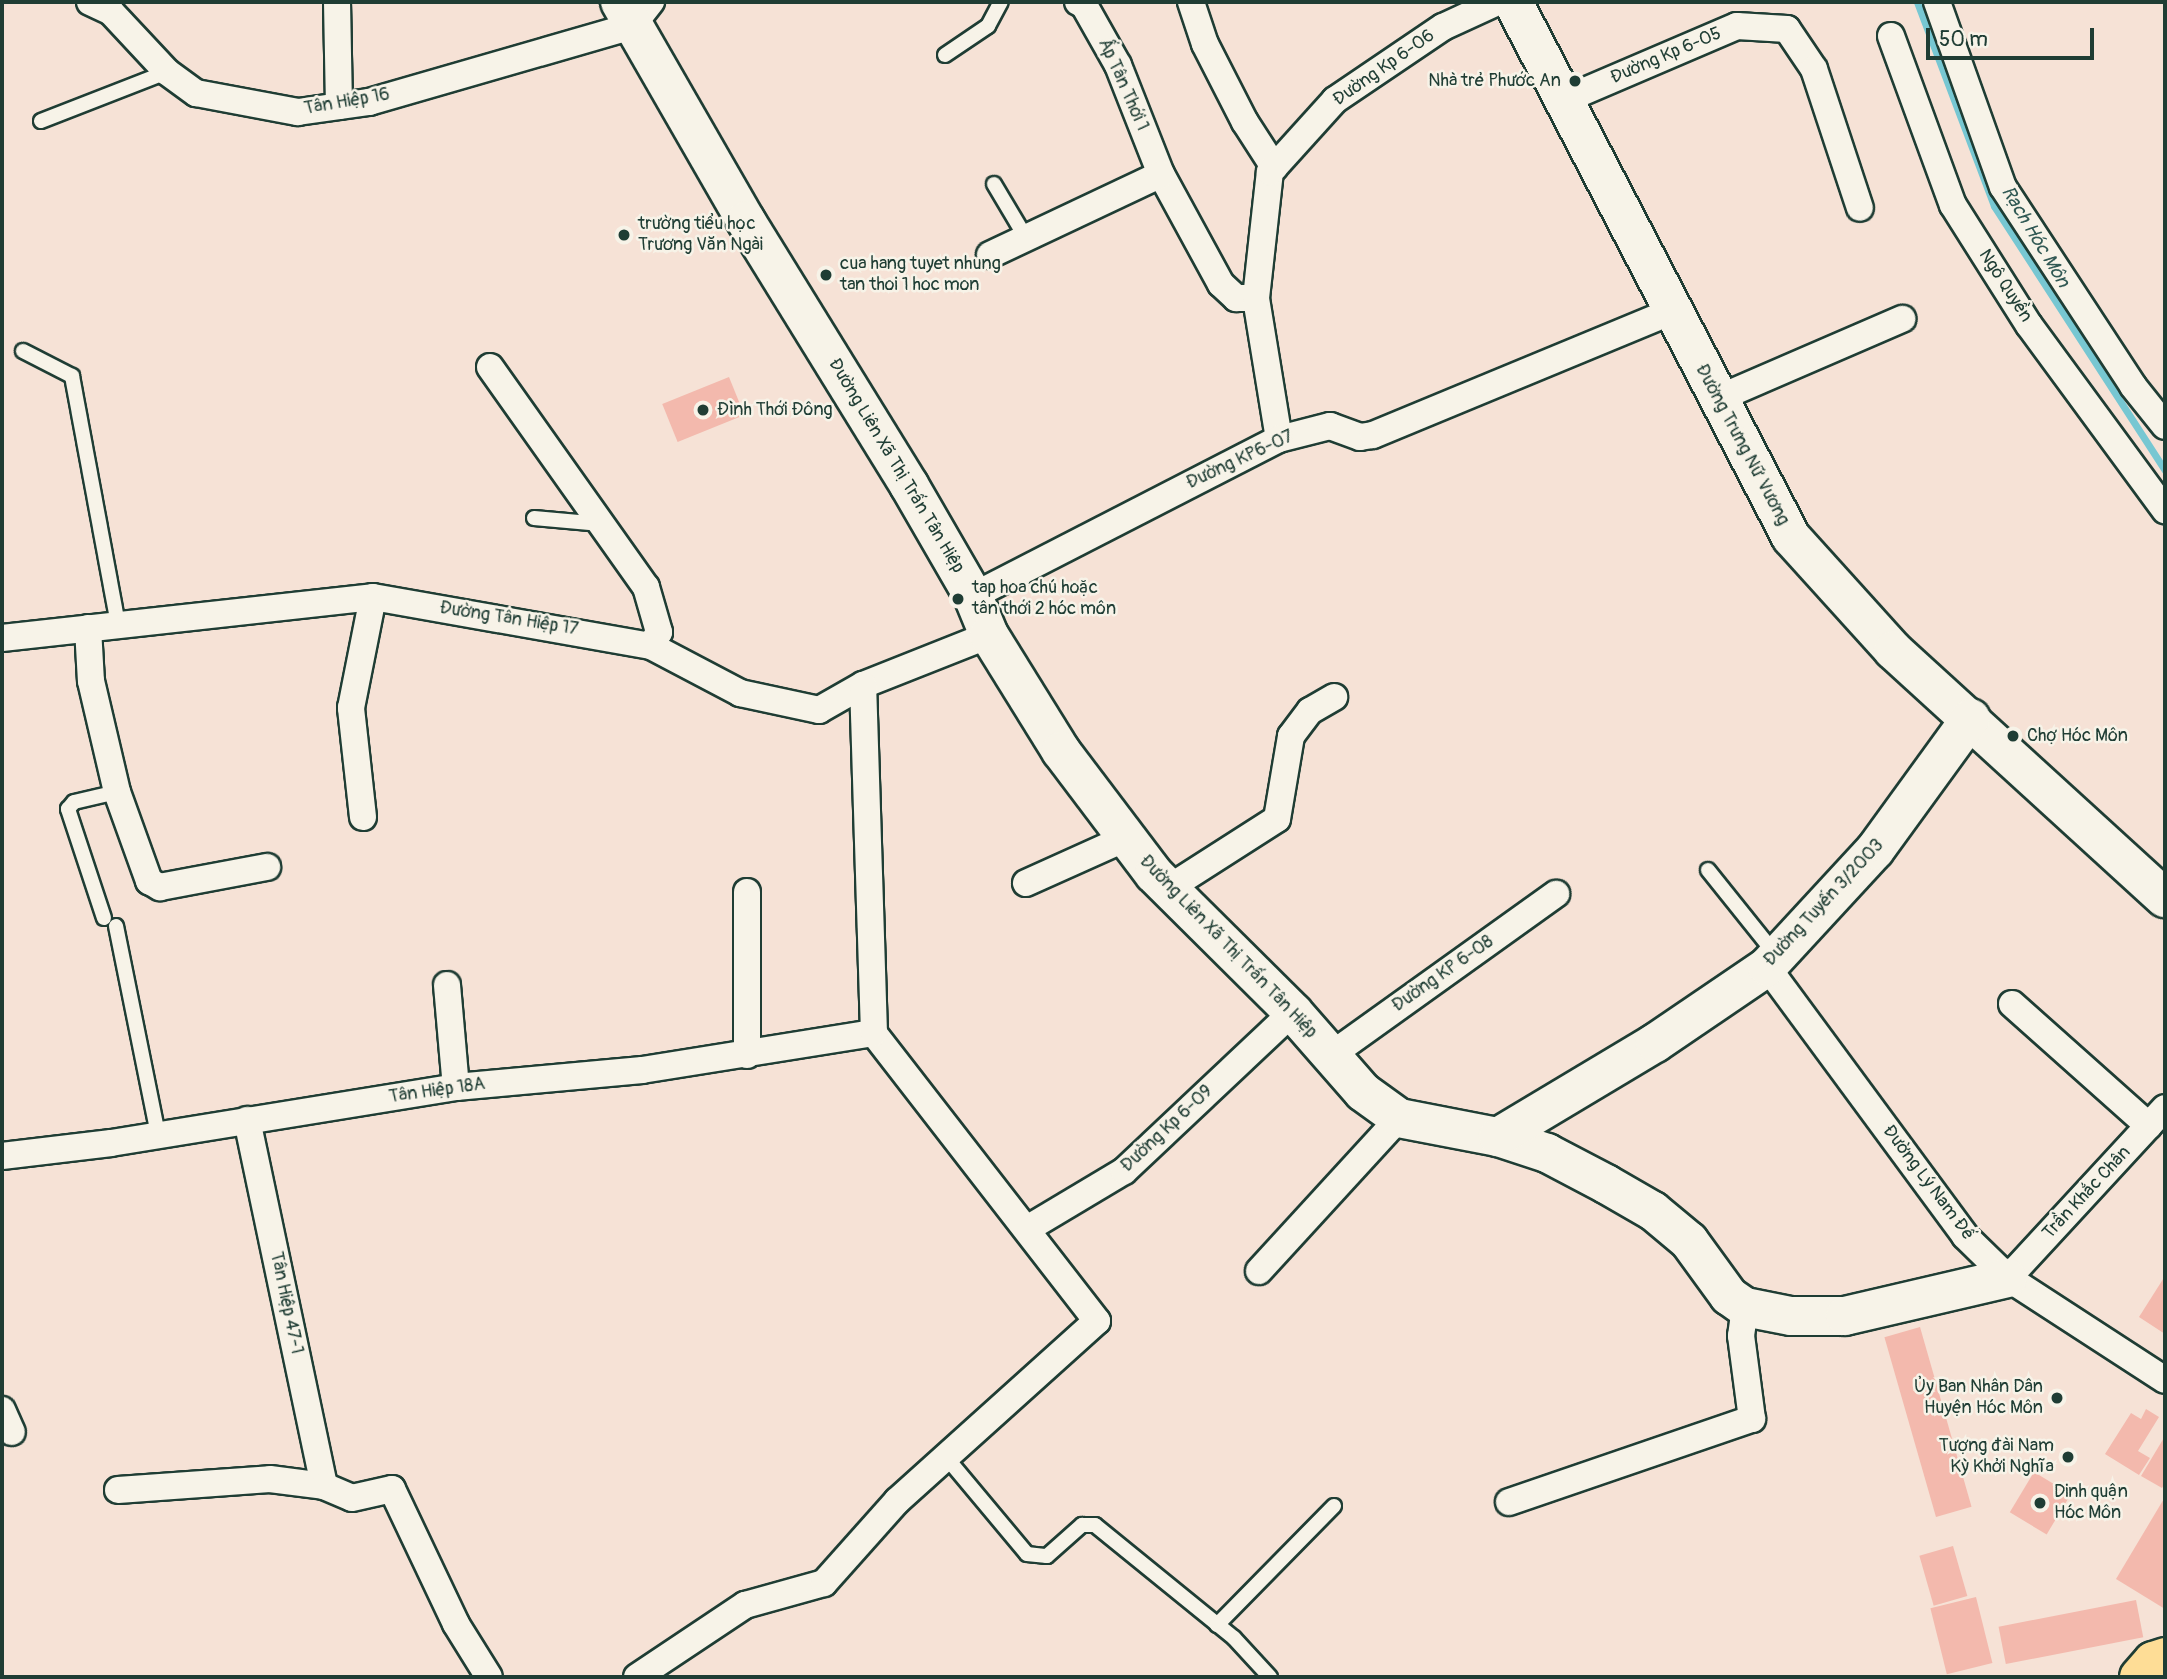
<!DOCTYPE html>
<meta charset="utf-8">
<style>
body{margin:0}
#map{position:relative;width:2167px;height:1679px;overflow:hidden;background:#f6e2d6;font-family:Pangolin,sans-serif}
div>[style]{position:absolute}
.stream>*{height:7px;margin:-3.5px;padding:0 3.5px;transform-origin:3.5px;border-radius:3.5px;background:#77c7d2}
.building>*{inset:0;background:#f3b9ad;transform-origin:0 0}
.roads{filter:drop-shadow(2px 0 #1f3d34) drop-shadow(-2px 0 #1f3d34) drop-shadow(0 2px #1f3d34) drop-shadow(0 -2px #1f3d34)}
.lane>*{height:14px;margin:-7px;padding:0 7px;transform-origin:7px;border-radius:7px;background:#f7f3e8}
.street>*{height:26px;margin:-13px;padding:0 13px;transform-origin:13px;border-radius:13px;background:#f7f3e8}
.secondary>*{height:38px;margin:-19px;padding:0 19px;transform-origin:19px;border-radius:19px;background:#f7f3e8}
.primary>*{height:38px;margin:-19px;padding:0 19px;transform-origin:19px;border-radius:19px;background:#fedd96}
.dots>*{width:19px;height:19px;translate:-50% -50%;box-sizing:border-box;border:4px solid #f7f3e8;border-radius:50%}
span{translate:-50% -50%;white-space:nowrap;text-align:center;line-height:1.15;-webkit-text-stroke:5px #f7f3e8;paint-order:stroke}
.street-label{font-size:18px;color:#1f3d34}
.poi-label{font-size:18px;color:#1f3d34}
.right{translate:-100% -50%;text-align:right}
.left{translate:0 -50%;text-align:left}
.water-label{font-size:19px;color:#315954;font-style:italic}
.frame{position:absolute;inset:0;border:4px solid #1f3d34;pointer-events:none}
.scale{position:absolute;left:1926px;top:28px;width:168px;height:32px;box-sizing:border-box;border:4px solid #1f3d34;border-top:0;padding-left:9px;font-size:21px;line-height:24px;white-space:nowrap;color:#1f3d34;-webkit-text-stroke:5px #f7f3e8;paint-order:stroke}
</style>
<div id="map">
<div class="stream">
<div style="left:1917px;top:2px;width:218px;rotate:69.3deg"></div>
<div style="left:1994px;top:206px;width:315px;rotate:57.1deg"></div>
</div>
<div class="building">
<div style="left:729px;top:377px;width:41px;height:72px;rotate:68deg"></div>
<div style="clip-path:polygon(2165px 1276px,2165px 1334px,2139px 1317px)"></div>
<div style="left:1920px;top:1327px;width:187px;height:37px;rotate:74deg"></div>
<div style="clip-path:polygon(2146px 1409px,2159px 1417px,2138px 1451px,2150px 1458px,2139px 1475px,2105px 1454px,2131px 1413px,2141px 1419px)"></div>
<div style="clip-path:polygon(2165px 1436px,2165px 1483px,2162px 1488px,2141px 1476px)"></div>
<div style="left:2034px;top:1472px;width:43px;height:47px;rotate:31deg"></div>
<div style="clip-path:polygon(2165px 1497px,2165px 1609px,2116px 1579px)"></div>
<div style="left:1953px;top:1546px;width:52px;height:35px;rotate:74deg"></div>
<div style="left:1976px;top:1597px;width:68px;height:47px;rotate:76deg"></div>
<div style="left:2136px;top:1600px;width:38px;height:140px;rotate:79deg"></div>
</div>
<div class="roads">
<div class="lane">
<div style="left:945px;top:55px;width:52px;rotate:-34deg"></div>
<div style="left:988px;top:26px;width:27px;rotate:-62deg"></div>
<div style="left:41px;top:121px;width:135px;rotate:-21.3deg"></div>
<div style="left:994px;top:184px;width:63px;rotate:59.3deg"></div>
<div style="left:23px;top:351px;width:55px;rotate:27deg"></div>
<div style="left:72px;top:376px;width:252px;rotate:79.5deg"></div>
<div style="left:534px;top:518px;width:67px;rotate:5.1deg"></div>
<div style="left:1708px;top:870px;width:110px;rotate:51.3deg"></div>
<div style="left:104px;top:918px;width:115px;rotate:-108.3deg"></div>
<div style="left:68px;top:809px;width:9px;rotate:-49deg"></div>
<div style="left:74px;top:802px;width:44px;rotate:-13.1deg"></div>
<div style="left:116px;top:926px;width:213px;rotate:78.6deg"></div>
<div style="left:946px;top:1457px;width:126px;rotate:50.1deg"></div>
<div style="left:1027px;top:1554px;width:20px;rotate:6deg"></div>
<div style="left:1047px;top:1556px;width:47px;rotate:-41.5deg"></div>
<div style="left:1082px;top:1525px;width:13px"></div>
<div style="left:1095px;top:1525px;width:179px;rotate:39.1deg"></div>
<div style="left:1234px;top:1638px;width:53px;rotate:47.3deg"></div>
<div style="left:1217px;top:1625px;width:167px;rotate:-45.5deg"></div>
</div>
<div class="street">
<div style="left:90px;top:2px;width:23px;rotate:25deg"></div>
<div style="left:111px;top:12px;width:82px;rotate:47deg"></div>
<div style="left:167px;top:72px;width:36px;rotate:36deg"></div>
<div style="left:196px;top:93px;width:104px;rotate:10.6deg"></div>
<div style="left:298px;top:112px;width:72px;rotate:-8deg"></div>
<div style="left:369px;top:102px;width:274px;rotate:-16.1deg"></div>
<div style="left:632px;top:26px;width:31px;rotate:-52deg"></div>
<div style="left:337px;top:2px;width:104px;rotate:88.9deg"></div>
<div style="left:1078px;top:2px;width:7px;rotate:27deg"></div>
<div style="left:1084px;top:5px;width:69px;rotate:60.5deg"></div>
<div style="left:1118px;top:65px;width:117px;rotate:68.5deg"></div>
<div style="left:1161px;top:174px;width:125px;rotate:61.4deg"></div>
<div style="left:1221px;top:284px;width:21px;rotate:43deg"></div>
<div style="left:1236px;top:298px;width:20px"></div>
<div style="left:1191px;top:2px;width:44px;rotate:71.6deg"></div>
<div style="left:1205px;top:44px;width:88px;rotate:62.9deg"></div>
<div style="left:1245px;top:122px;width:54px;rotate:57.2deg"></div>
<div style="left:1937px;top:2px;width:196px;rotate:70.4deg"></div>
<div style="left:2003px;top:187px;width:238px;rotate:56.8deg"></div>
<div style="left:2133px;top:386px;width:51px;rotate:51.3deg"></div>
<div style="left:1891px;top:36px;width:180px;rotate:69.9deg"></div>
<div style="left:1953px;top:205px;width:142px;rotate:57.7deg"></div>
<div style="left:2029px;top:325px;width:230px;rotate:53.7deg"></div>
<div style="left:1564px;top:100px;width:188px;rotate:-23.2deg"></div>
<div style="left:1737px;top:26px;width:50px;rotate:3.4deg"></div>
<div style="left:1787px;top:29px;width:48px;rotate:56deg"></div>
<div style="left:1814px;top:69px;width:146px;rotate:71.7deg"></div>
<div style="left:990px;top:255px;width:189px;rotate:-25.3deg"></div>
<div style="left:490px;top:367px;width:270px;rotate:54.7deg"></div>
<div style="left:646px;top:587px;width:47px;rotate:73.9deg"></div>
<div style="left:659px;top:632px;width:16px;rotate:120deg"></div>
<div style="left:1717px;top:399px;width:202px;rotate:-23.4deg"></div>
<div style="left:1279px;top:439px;width:143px;rotate:-99.3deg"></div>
<div style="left:1256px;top:298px;width:127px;rotate:-83.7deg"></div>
<div style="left:1270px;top:172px;width:97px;rotate:-47.9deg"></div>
<div style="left:1335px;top:100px;width:130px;rotate:-34.1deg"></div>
<div style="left:1443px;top:27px;width:60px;rotate:-24.8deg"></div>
<div style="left:973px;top:596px;width:344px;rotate:-27.2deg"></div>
<div style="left:1279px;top:439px;width:53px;rotate:-14.3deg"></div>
<div style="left:1330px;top:426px;width:32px;rotate:20deg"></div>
<div style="left:1360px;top:437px;width:13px;rotate:-9deg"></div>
<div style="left:1373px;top:435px;width:325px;rotate:-22.5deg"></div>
<div style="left:88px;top:628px;width:53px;rotate:86.8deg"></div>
<div style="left:91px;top:681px;width:114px;rotate:76.8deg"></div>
<div style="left:117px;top:792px;width:95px;rotate:70.2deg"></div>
<div style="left:149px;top:881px;width:13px;rotate:29deg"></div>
<div style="left:160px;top:887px;width:109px;rotate:-10.6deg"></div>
<div style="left:2px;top:638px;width:373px;rotate:-6.3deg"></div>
<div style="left:373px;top:597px;width:282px;rotate:10deg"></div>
<div style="left:651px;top:646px;width:101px;rotate:27.8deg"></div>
<div style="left:740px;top:693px;width:81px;rotate:12.1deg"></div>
<div style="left:819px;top:710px;width:51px;rotate:-29.6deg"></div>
<div style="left:863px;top:685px;width:136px;rotate:-21.6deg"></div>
<div style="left:363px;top:817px;width:110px;rotate:-96.3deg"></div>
<div style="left:351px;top:708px;width:113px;rotate:-78.8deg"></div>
<div style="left:1026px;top:883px;width:110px;rotate:-24.2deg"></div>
<div style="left:1169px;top:888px;width:128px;rotate:-32.6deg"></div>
<div style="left:1277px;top:819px;width:84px;rotate:-80.4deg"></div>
<div style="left:1291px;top:736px;width:31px;rotate:-53deg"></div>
<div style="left:1310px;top:711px;width:28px;rotate:-30deg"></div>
<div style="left:747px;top:892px;width:163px;rotate:90deg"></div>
<div style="left:1767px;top:967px;width:334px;rotate:53.6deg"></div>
<div style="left:1965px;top:1236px;width:60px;rotate:44.3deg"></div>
<div style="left:2008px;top:1278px;width:187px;rotate:33deg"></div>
<div style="left:447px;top:985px;width:102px;rotate:85deg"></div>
<div style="left:2012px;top:1004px;width:183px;rotate:41.7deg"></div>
<div style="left:1331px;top:1055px;width:277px;rotate:-35.6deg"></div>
<div style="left:247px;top:1120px;width:374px;rotate:78.1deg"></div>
<div style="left:2px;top:1156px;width:110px;rotate:-6.8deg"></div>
<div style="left:111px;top:1143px;width:350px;rotate:-9.2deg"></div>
<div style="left:456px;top:1087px;width:187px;rotate:-5.2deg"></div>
<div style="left:642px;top:1070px;width:235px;rotate:-9.1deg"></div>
<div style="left:1027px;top:1229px;width:113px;rotate:-30.9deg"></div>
<div style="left:1124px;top:1171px;width:232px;rotate:-43.3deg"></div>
<div style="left:1259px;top:1271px;width:207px;rotate:-47.5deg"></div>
<div style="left:2008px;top:1278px;width:231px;rotate:-47.3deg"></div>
<div style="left:2px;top:1410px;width:24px;rotate:66deg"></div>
<div style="left:118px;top:1490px;width:152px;rotate:-4.1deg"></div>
<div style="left:270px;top:1479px;width:54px;rotate:7.4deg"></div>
<div style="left:324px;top:1486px;width:30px;rotate:23deg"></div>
<div style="left:352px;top:1498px;width:41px;rotate:-12.7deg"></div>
<div style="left:392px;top:1489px;width:149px;rotate:64.6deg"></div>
<div style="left:456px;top:1624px;width:62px;rotate:58.1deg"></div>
<div style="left:1509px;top:1502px;width:257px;rotate:-18.9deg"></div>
<div style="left:1752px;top:1419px;width:84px;rotate:-97.5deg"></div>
<div style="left:1741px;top:1336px;width:29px;rotate:-82deg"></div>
<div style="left:637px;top:1677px;width:130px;rotate:-33.7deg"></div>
<div style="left:745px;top:1605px;width:82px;rotate:-15.6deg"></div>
<div style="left:824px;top:1583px;width:110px;rotate:-48.3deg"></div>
<div style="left:897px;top:1501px;width:269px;rotate:-42deg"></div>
<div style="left:1097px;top:1321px;width:364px;rotate:-127.8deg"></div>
<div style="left:874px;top:1033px;width:348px;rotate:-91.8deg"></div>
</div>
<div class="secondary">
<div style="left:620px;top:2px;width:253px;rotate:60.1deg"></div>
<div style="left:746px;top:221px;width:310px;rotate:58.3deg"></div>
<div style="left:909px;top:485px;width:128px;rotate:60deg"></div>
<div style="left:973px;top:596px;width:42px;rotate:67.7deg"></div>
<div style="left:989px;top:635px;width:137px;rotate:58.2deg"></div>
<div style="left:1061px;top:751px;width:154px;rotate:52.9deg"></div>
<div style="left:1154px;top:874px;width:196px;rotate:44.8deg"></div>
<div style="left:1293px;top:1012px;width:106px;rotate:48.8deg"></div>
<div style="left:1363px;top:1092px;width:44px;rotate:35.8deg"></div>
<div style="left:1399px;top:1118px;width:101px;rotate:10.9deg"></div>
<div style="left:1498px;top:1137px;width:52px;rotate:18.1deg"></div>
<div style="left:1547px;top:1153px;width:67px;rotate:27.7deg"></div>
<div style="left:1606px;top:1184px;width:54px;rotate:29.9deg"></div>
<div style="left:1653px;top:1211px;width:47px;rotate:39.8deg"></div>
<div style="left:1689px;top:1241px;width:68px;rotate:54deg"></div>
<div style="left:1729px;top:1296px;width:19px;rotate:35deg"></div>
<div style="left:1745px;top:1307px;width:47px;rotate:11.1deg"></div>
<div style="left:1791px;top:1316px;width:54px"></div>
<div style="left:1845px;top:1316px;width:167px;rotate:-13.1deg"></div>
<div style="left:1513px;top:2px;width:603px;rotate:62.54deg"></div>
<div style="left:1791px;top:537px;width:152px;rotate:47.9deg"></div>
<div style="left:1893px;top:650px;width:368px;rotate:42.4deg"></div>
<div style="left:1498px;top:1137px;width:183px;rotate:-30.9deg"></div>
<div style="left:1655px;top:1043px;width:135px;rotate:-34.2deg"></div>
<div style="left:1767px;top:967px;width:159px;rotate:-47.3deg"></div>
<div style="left:1875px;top:850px;width:163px;rotate:-54deg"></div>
</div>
<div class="primary">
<div style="left:2139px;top:1677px;width:21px;rotate:-49deg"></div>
<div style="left:2153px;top:1661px;width:13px;rotate:-18deg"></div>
</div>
</div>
<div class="dots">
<div style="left:1575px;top:81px;background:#1f3d34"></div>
<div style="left:624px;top:235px;background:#1f3d34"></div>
<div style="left:826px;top:275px;background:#1f3d34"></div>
<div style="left:703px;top:410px;background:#1f3d34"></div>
<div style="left:958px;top:599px;background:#1f3d34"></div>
<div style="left:2013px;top:736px;background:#1f3d34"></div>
<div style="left:2057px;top:1398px;background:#1f3d34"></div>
<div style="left:2068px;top:1457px;background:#1f3d34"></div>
<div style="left:2040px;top:1503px;background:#1f3d34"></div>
</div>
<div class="street-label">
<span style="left:1666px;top:56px;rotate:-23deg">Đường Kp 6-05</span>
<span style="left:1384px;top:68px;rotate:-35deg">Đường Kp 6-06</span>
<span style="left:1123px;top:85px;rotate:66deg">Ấp Tân Thới 1</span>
<span style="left:347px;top:102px;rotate:-10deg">Tân Hiệp 16</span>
<span style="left:2005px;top:286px;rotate:57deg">Ngô Quyền</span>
<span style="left:1742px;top:445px;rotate:62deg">Đường Trưng Nữ Vương</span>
<span style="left:1240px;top:460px;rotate:-25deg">Đường KP6-07</span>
<span style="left:896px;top:466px;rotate:59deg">Đường Liên Xã Thị Trấn Tân Hiệp</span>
<span style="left:509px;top:619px;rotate:9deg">Đường Tân Hiệp 17</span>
<span style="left:1824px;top:903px;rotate:-47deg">Đường Tuyến 3/2003</span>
<span style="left:1228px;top:947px;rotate:46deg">Đường Liên Xã Thị Trấn Tân Hiệp</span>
<span style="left:1443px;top:974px;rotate:-35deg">Đường KP 6-08</span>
<span style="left:437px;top:1091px;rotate:-8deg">Tân Hiệp 18A</span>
<span style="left:1167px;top:1129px;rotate:-43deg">Đường Kp 6-09</span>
<span style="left:1928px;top:1183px;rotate:53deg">Đường Lý Nam Đế</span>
<span style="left:2087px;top:1193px;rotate:-47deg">Trần Khắc Chân</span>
<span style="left:286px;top:1303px;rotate:78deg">Tân Hiệp 47-1</span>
</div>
<div class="poi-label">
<span class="right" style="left:1561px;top:81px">Nhà trẻ Phước An</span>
<span class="left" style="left:638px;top:235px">trường tiểu học<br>Trương Văn Ngài</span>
<span class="left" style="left:840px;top:275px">cua hang tuyet nhung<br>tan thoi 1 hoc mon</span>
<span class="left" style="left:717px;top:410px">Đình Thới Đông</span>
<span class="left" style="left:972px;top:599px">tap hoa chú hoặc<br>tân thới 2 hóc môn</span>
<span class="left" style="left:2027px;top:736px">Chợ Hóc Môn</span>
<span class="right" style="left:2043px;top:1398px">Ủy Ban Nhân Dân<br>Huyện Hóc Môn</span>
<span class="right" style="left:2054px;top:1457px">Tượng đài Nam<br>Kỳ Khởi Nghĩa</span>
<span class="left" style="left:2054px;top:1503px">Dinh quận<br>Hóc Môn</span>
</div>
<div class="water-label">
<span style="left:2035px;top:237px;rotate:59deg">Rạch Hóc Môn</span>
</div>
<div class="frame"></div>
<div class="scale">50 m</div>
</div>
